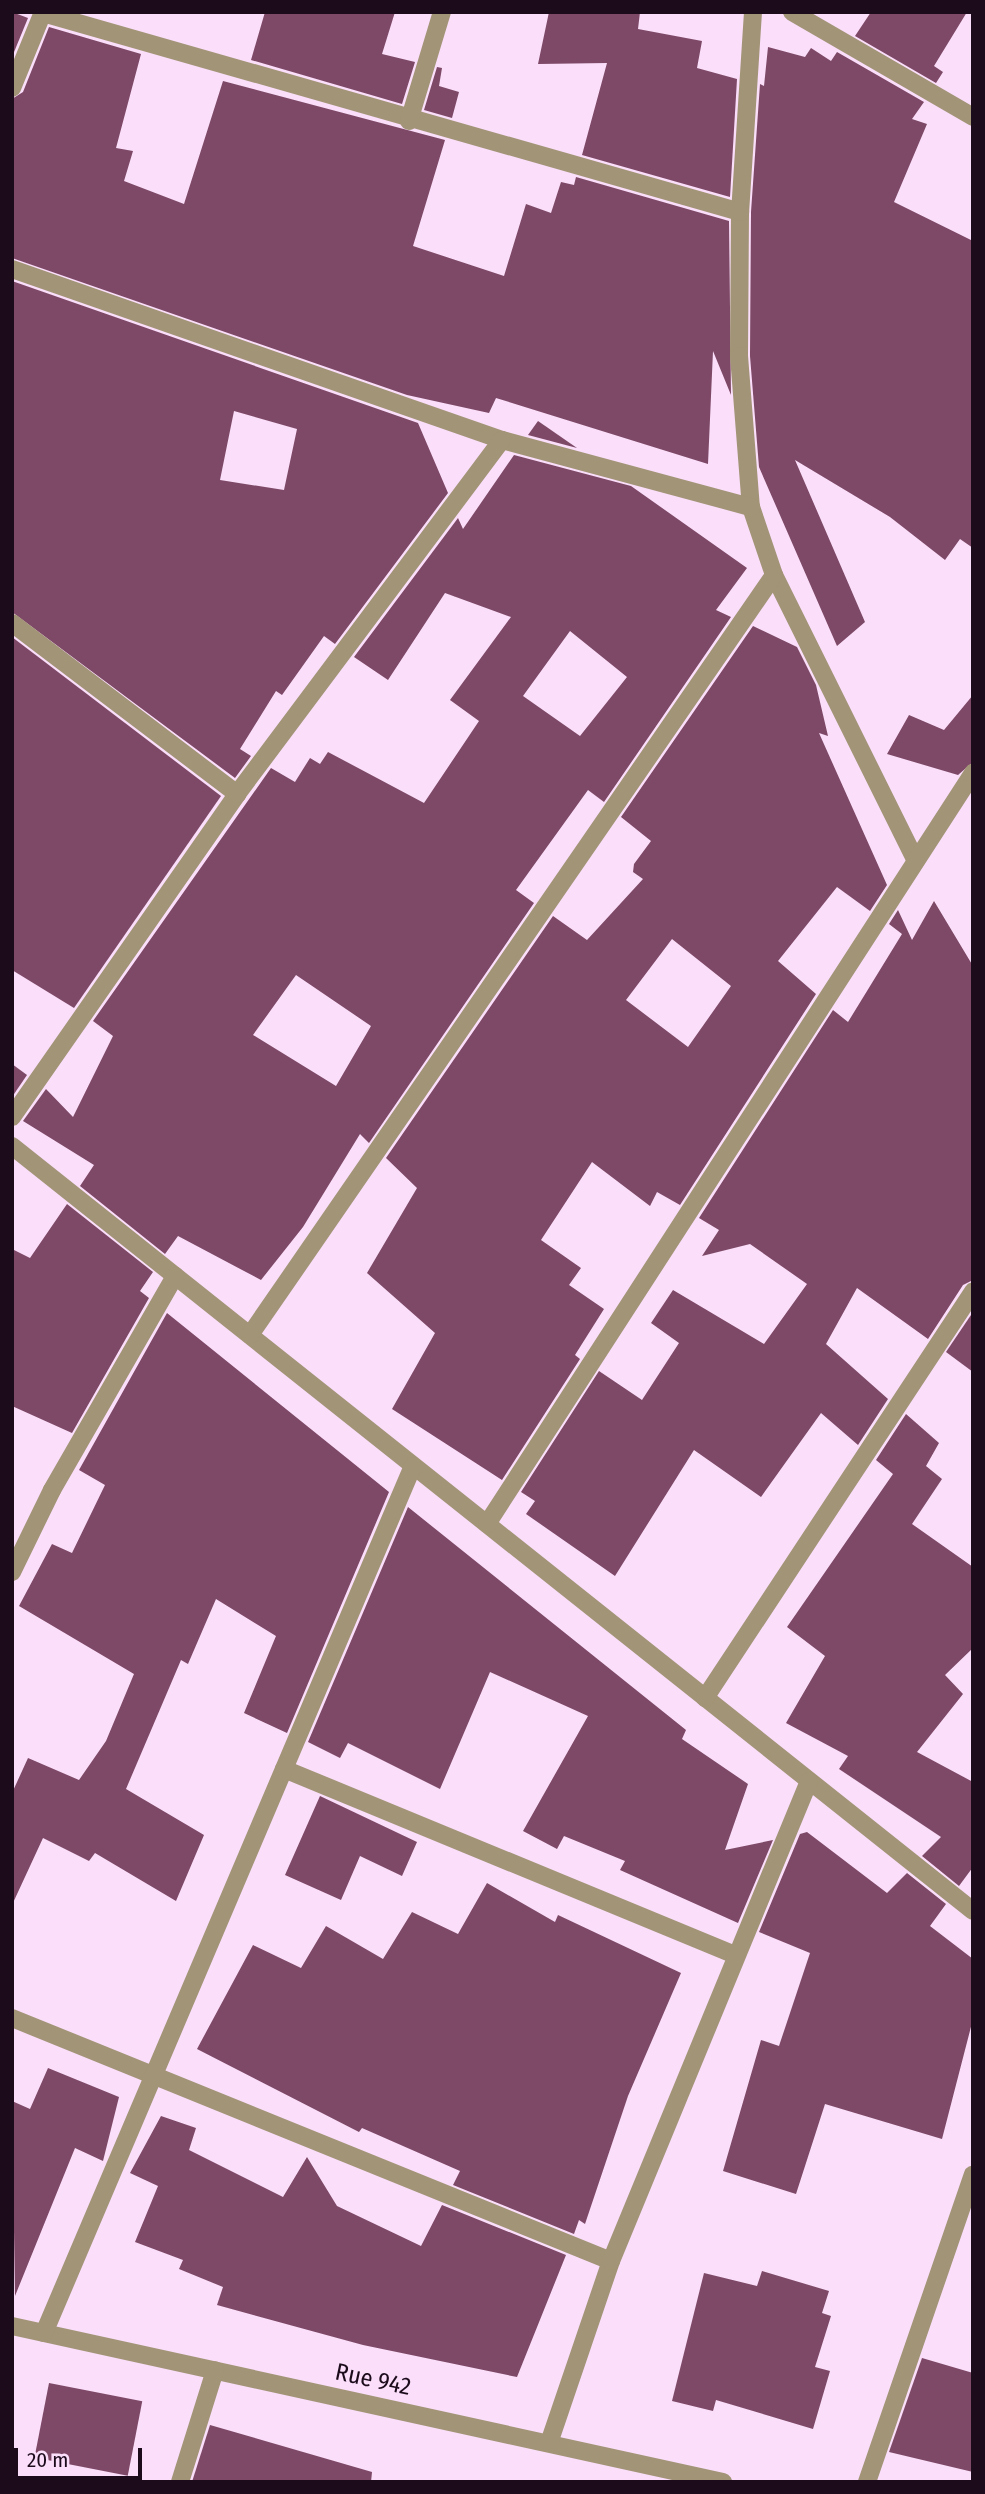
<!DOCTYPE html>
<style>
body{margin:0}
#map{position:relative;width:985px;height:2494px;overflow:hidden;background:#fadefa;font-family:"Fira Sans Condensed",sans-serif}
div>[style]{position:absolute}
.building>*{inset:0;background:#7d4966;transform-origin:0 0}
.minor>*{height:18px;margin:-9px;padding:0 9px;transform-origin:9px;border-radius:9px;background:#a29476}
span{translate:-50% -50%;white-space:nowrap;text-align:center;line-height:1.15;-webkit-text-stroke:7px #fadefa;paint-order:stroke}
.street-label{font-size:24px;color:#1b0b1b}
.frame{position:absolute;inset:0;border:14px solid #1b0b1b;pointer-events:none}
.scale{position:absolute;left:14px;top:2448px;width:128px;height:32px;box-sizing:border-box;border:4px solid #1b0b1b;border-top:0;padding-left:9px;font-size:21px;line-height:24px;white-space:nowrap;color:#1b0b1b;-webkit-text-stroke:5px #fadefa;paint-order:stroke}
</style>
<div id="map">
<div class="building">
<div style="clip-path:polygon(12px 12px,28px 18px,12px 57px)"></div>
<div style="clip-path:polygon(265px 12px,395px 12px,382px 54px,415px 62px,402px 104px,251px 60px)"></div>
<div style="clip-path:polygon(549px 12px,640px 12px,638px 29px,702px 41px,697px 68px,737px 79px,730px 197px,582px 155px,607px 63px,538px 64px)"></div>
<div style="clip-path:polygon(871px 12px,967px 12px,934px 66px,943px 72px,936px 83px,855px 36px)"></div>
<div style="clip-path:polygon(49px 27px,141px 54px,116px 148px,133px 151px,124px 181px,184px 204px,223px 81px,445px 140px,413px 246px,504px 276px,526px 204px,551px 213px,561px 182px,574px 185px,576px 177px,729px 221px,731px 395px,713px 351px,708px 464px,496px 398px,489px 413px,407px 395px,12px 258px,12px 99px,23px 92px)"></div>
<div style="clip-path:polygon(768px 47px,805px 57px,811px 48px,831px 61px,837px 52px,924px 102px,912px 119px,927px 124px,894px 202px,973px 241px,973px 548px,960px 539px,945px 560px,890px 517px,795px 460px,865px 622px,837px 646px,759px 467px,750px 356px,751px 212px,760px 84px,764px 86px)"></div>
<div style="clip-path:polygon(437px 67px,442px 68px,439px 86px,459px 92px,452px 118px,424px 110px)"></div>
<div style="clip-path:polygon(evenodd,12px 281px,418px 423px,448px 493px,335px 644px,324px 636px,282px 695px,276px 691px,240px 749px,251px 756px,235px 778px,12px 612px,12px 281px,234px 411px,297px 429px,284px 490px,220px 480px,234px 411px)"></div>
<div style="clip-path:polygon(538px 421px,577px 448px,528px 435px)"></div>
<div style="clip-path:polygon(evenodd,514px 455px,631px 486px,747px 568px,716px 610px,731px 617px,604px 802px,588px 790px,516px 890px,534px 903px,369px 1143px,360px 1134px,303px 1227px,261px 1280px,178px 1236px,165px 1254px,80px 1186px,94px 1165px,23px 1121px,46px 1089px,73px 1117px,113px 1036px,93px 1021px,271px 768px,295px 782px,310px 758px,320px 764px,328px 752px,424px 803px,479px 721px,450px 700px,511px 617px,445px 593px,388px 680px,354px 657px,458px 518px,463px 529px,514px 455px,570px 631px,627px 677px,580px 736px,523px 696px,570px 631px,514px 455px,296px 975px,371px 1026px,336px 1086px,253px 1035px,296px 975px)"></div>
<div style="clip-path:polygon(evenodd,753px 626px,797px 647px,816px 685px,828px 736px,819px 733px,887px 885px,870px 911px,837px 887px,778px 961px,816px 994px,680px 1205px,657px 1192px,650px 1206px,592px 1162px,541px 1240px,581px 1268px,569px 1285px,604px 1309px,575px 1355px,580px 1359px,502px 1480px,392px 1409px,435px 1333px,367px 1273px,417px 1188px,386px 1158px,553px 916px,587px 940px,643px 879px,633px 872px,634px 864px,651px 841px,621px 817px,753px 626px,672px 939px,731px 986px,688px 1047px,626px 1000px,672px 939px)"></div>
<div style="clip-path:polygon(12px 637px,221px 796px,74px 1008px,12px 970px)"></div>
<div style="clip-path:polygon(973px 695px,973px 762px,958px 775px,887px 754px,909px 715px,944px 730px)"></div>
<div style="clip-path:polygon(934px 901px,973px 966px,973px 1280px,963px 1285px,928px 1339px,857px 1288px,826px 1344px,888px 1399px,858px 1445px,821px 1413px,761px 1497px,694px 1450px,615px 1576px,526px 1514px,535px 1501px,521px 1492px,599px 1371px,642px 1400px,679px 1343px,651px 1323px,673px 1290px,764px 1344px,807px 1284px,750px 1244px,702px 1256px,719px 1230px,699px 1218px,833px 1010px,848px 1022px,902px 934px,889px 924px,898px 910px,912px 940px)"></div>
<div style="clip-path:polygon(12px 1064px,27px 1075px,12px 1097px)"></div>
<div style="clip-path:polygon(67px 1204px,153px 1272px,140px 1291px,149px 1298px,72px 1433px,12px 1406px,12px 1249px,30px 1258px)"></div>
<div style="clip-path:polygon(973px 1312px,973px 1372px,946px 1352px)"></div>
<div style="clip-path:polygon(167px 1313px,389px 1492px,287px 1733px,244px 1713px,276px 1636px,216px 1599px,188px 1664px,181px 1660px,126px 1789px,204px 1835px,176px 1901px,95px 1853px,89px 1861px,43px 1838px,12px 1905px,12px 1793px,28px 1758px,79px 1780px,106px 1741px,134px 1674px,19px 1606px,52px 1544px,72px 1553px,105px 1485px,79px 1470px)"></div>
<div style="clip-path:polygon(906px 1414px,939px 1443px,926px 1466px,942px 1479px,912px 1524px,973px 1567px,973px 1648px,945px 1675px,963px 1694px,917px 1752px,973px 1782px,973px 1867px,959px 1886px,922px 1856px,941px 1837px,839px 1769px,848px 1756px,786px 1723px,825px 1656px,787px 1627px,893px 1474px,876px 1460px)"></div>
<div style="clip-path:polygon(408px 1507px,686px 1730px,682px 1739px,748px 1784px,725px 1850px,773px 1840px,738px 1923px,620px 1870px,625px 1861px,564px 1836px,557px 1849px,523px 1831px,588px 1716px,490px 1672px,440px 1789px,348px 1743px,340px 1758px,308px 1742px)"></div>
<div style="clip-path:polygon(320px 1796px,417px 1842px,402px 1876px,360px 1856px,341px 1900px,285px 1875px)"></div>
<div style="clip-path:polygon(807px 1832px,887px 1893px,907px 1873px,946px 1904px,930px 1926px,973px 1959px,973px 2019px,942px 2139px,825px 2104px,796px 2194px,723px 2171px,761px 2040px,779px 2046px,810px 1953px,759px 1932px,800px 1834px)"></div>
<div style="clip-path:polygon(487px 1883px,555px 1922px,558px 1915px,681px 1973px,628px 2096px,585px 2224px,579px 2220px,574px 2234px,453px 2185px,460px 2171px,362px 2128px,359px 2132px,197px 2049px,253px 1945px,301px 1968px,326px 1926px,383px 1959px,412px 1912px,458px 1934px)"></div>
<div style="clip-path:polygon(48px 2068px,119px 2097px,103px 2161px,75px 2148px,15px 2296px,12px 2101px,30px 2109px)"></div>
<div style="clip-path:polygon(161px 2116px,196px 2128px,189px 2150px,283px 2197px,307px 2157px,337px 2206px,421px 2246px,442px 2205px,566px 2255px,517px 2377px,363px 2345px,217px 2305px,223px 2287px,179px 2269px,183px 2260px,135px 2242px,158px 2186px,130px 2173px)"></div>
<div style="clip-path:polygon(762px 2271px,829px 2291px,822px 2313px,831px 2316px,815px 2367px,830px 2371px,813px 2429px,716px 2400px,713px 2411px,672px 2401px,704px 2273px,757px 2286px)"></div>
<div style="clip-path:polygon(922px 2358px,973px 2373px,973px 2472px,889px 2452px)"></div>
<div style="left:49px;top:2383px;width:95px;height:76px;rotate:11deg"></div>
<div style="clip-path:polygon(210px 2425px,372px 2472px,371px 2482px,192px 2482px)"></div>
</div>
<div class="minor">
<div style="left:753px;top:12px;width:200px;rotate:93.7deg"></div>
<div style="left:740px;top:212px;width:144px;rotate:90.4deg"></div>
<div style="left:739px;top:356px;width:151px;rotate:85.5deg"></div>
<div style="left:751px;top:507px;width:72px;rotate:71.3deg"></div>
<div style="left:774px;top:575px;width:319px;rotate:63.6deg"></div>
<div style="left:792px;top:12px;width:209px;rotate:30.1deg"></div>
<div style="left:43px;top:13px;width:725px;rotate:15.93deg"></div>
<div style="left:12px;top:88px;width:82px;rotate:-67.8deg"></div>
<div style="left:409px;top:121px;width:114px;rotate:-73.2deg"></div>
<div style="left:12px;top:269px;width:519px;rotate:19.24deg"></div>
<div style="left:502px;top:440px;width:258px;rotate:15.1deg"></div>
<div style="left:12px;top:623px;width:283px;rotate:37.2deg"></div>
<div style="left:12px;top:1117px;width:394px;rotate:-55.1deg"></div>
<div style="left:237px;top:794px;width:442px;rotate:-53.2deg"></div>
<div style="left:12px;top:1146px;width:1228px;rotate:38.52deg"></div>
<div style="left:250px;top:1335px;width:923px;rotate:-55.41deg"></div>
<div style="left:487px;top:1524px;width:895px;rotate:-57.09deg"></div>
<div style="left:12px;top:1572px;width:91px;rotate:-64deg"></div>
<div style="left:52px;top:1490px;width:247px;rotate:-60.1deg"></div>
<div style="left:705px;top:1698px;width:487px;rotate:-56.6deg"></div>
<div style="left:284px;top:1769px;width:488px;rotate:22.4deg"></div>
<div style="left:12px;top:2018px;width:646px;rotate:22.08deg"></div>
<div style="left:12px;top:2326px;width:728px;rotate:12.38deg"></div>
<div style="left:44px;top:2333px;width:942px;rotate:-66.95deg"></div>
<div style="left:549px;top:2443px;width:192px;rotate:-71.2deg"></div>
<div style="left:611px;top:2261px;width:519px;rotate:-67.58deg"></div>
<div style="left:180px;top:2482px;width:117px;rotate:-72.6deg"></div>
<div style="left:867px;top:2482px;width:325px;rotate:-71deg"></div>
</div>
<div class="street-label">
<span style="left:373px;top:2380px;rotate:12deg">Rue 942</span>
</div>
<div class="frame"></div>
<div class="scale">20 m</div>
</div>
